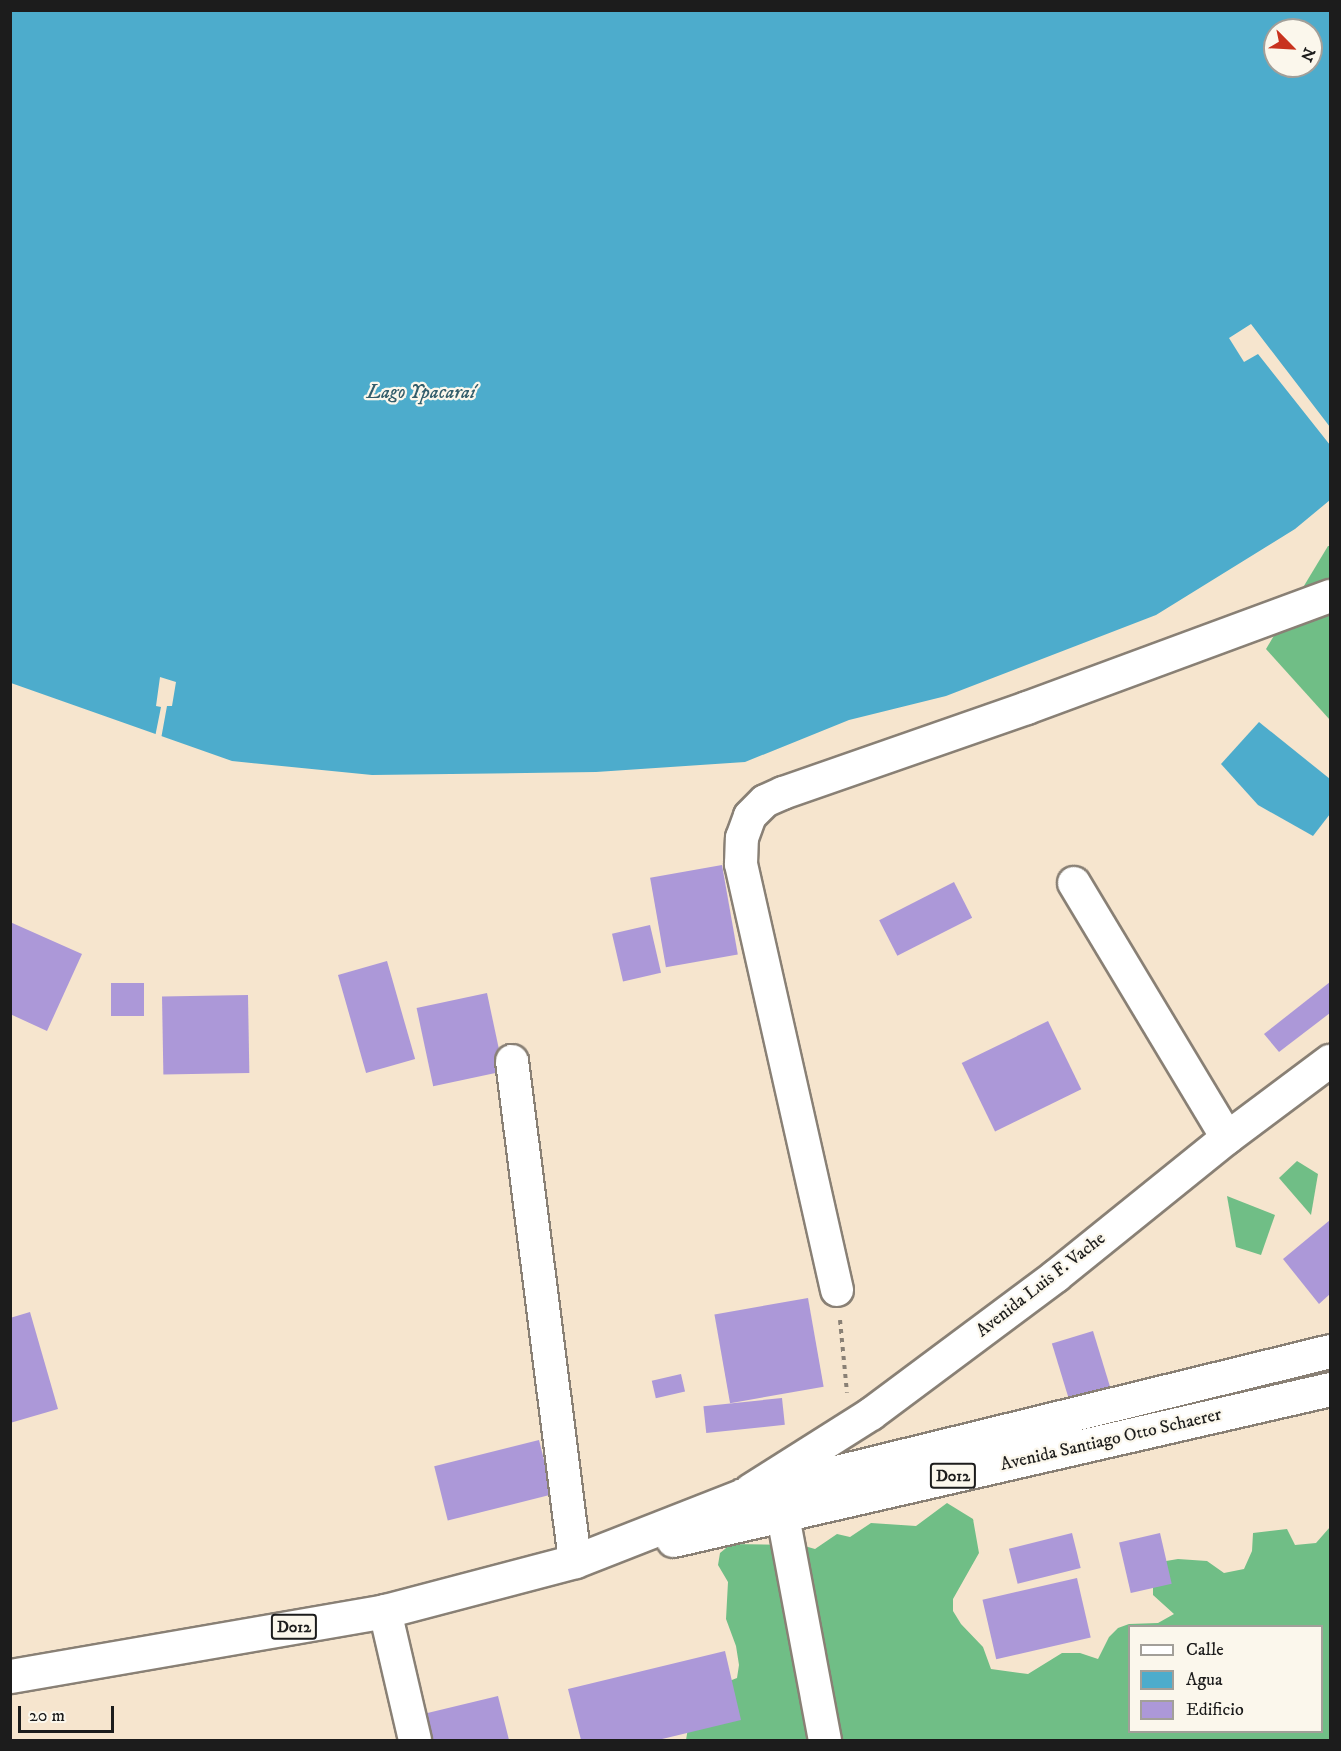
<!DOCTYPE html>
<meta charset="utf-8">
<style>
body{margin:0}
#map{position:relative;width:1341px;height:1751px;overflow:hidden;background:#f6e5ce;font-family:"IM FELL DW Pica",serif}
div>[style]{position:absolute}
.forest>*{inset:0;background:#70be86}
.water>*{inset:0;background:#4daccc}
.pier>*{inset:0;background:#f6e5ce}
.building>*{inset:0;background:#ac98d8;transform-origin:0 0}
.path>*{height:4px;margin-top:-2px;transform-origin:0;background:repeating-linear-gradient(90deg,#898075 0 4.5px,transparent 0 9px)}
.roads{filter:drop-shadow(2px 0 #898075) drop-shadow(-2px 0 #898075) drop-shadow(0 2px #898075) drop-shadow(0 -2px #898075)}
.minor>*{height:32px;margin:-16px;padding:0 16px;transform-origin:16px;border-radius:16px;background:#fff}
.major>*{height:33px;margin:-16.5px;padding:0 16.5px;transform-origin:16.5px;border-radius:16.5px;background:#fff}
span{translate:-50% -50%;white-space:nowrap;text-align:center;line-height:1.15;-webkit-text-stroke:4.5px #fbf7ec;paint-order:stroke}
.shield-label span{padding:2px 4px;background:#fbf7ec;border:2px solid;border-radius:4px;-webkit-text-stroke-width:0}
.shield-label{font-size:16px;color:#1c1c1c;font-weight:700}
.street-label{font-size:18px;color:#1c1c1c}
.water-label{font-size:20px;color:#325d6b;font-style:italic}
.frame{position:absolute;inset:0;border:12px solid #1c1c1c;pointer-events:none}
.legend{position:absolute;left:1128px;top:1625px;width:195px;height:108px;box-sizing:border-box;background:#fbf7ec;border:2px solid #a29f99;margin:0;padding:8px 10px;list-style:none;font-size:18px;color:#1c1c1c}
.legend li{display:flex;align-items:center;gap:12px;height:30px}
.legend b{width:30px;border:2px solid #a29f99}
.north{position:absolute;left:1263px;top:18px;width:60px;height:60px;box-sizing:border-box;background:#fbf7ec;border:2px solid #a29f99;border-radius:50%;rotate:114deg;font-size:16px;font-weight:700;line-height:24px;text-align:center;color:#1c1c1c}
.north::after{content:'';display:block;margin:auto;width:21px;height:27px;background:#c8321e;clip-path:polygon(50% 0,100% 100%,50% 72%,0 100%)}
.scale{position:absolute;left:18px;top:1706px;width:96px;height:27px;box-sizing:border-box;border:3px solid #1c1c1c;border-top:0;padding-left:8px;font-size:18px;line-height:21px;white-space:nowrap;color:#1c1c1c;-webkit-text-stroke:4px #fbf7ec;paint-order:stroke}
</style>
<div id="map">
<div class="forest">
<div style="clip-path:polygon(1328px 546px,1330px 546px,1330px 720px,1266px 649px)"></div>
<div style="clip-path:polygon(1297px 1161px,1318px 1174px,1311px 1215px,1279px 1178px)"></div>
<div style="clip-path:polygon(1227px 1196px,1275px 1215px,1261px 1255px,1236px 1247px)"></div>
<div style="clip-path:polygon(evenodd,947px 1503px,973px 1519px,979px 1553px,953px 1599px,953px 1611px,961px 1624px,983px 1647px,991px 1669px,1028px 1674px,1062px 1653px,1080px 1653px,1098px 1659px,1109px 1637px,1118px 1628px,1129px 1624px,1158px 1623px,1174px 1614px,1153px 1595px,1153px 1574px,1160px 1562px,1178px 1559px,1207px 1561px,1224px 1573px,1244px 1569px,1252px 1551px,1253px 1533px,1287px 1529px,1295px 1545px,1316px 1543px,1330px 1527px,1330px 1740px,686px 1740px,689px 1722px,724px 1683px,737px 1678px,739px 1665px,736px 1646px,726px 1619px,728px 1582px,718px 1565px,720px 1553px,731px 1544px,801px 1545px,815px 1549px,837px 1534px,850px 1537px,871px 1523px,916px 1526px,947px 1503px,1130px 1626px,1322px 1626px,1322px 1732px,1130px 1732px,1130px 1626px)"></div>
</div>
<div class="water">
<div style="clip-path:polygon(evenodd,11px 11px,1330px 11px,1330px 500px,1295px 529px,1156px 615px,946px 696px,849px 720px,745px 762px,596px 772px,372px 775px,232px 761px,11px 683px,11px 11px,1275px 30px,1311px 30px,1311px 66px,1275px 66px,1275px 30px)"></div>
<div style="clip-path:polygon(1259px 722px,1330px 779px,1330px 814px,1313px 836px,1258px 805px,1221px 764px)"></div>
</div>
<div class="pier">
<div style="clip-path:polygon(1251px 324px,1330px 427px,1330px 445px,1258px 354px,1244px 362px,1229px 338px)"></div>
<div style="clip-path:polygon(160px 677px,176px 682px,172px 706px,167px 706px,161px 739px,155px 737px,161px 707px,156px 706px)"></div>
</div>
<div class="building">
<div style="left:722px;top:865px;width:91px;height:73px;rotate:80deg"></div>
<div style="left:954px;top:882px;width:40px;height:84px;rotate:63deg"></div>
<div style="clip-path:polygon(10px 922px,82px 954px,47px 1031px,10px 1014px)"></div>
<div style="left:650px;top:925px;width:49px;height:39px;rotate:77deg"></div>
<div style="left:387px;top:961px;width:102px;height:51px;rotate:74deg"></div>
<div style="clip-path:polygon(1330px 982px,1330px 1013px,1279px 1052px,1264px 1034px)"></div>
<div style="left:111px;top:983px;width:33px;height:33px"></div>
<div style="left:487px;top:993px;width:80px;height:72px;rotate:78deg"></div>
<div style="left:248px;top:995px;width:78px;height:86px;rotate:89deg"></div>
<div style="left:1048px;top:1021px;width:76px;height:96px;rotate:64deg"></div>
<div style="clip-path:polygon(1330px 1220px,1330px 1294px,1319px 1304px,1283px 1259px)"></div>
<div style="left:808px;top:1298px;width:90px;height:95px;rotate:80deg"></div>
<div style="clip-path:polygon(30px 1312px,58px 1409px,10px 1423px,10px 1318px)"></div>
<div style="left:1093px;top:1331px;width:58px;height:43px;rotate:73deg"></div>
<div style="left:681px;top:1374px;width:18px;height:30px;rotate:77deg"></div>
<div style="left:782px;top:1398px;width:27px;height:79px;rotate:84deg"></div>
<div style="left:539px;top:1440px;width:56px;height:108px;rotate:76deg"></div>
<div style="left:1072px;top:1533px;width:36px;height:65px;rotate:76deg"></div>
<div style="left:1160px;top:1533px;width:52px;height:42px;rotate:77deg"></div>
<div style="left:1077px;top:1578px;width:61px;height:97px;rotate:77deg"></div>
<div style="clip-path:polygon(725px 1651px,741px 1720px,658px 1740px,581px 1740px,568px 1689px)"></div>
<div style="clip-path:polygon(498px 1696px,509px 1740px,421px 1740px,415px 1716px)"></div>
</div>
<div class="path">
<div style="left:840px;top:1320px;width:73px;rotate:84.5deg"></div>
</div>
<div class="roads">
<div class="minor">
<div style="left:1074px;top:883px;width:297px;rotate:59deg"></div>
<div style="left:512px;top:1061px;width:504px;rotate:82.82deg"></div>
<div style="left:837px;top:1290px;width:437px;rotate:-102.7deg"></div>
<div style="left:741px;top:864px;width:26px;rotate:-88deg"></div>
<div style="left:742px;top:838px;width:23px;rotate:-70deg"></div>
<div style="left:750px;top:816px;width:21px;rotate:-45deg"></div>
<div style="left:765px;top:801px;width:20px;rotate:-24deg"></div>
<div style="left:783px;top:793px;width:258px;rotate:-19.2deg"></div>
<div style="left:1027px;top:708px;width:323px;rotate:-20.3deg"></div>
<div style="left:751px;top:1490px;width:142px;rotate:-32.3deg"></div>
<div style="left:871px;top:1414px;width:231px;rotate:-36.7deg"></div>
<div style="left:1056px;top:1276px;width:220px;rotate:-38.9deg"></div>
<div style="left:1227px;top:1138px;width:129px;rotate:-36.8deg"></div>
<div style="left:783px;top:1516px;width:228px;rotate:79.4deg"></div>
<div style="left:385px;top:1611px;width:132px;rotate:76.9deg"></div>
</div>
<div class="major">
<div style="left:673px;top:1540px;width:674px;rotate:-12.94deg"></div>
<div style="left:10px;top:1676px;width:381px;rotate:-9.8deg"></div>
<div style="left:385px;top:1611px;width:196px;rotate:-14.7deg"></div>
<div style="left:575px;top:1561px;width:180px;rotate:-21.4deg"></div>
<div style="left:743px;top:1495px;width:604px;rotate:-13.78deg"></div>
</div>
</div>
<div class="shield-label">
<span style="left:953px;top:1476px">D012</span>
<span style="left:294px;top:1627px">D012</span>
</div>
<div class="street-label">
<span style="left:1041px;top:1285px;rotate:-38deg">Avenida Luis F. Vache</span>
<span style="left:1111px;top:1440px;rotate:-13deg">Avenida Santiago Otto Schaerer</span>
</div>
<div class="water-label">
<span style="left:421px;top:392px">Lago Ypacaraí</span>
</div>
<div class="frame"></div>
<ul class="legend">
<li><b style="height:8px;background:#fff"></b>Calle</li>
<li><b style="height:16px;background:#4daccc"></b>Agua</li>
<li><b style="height:16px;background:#ac98d8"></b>Edificio</li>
</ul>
<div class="north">N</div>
<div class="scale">20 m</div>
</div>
